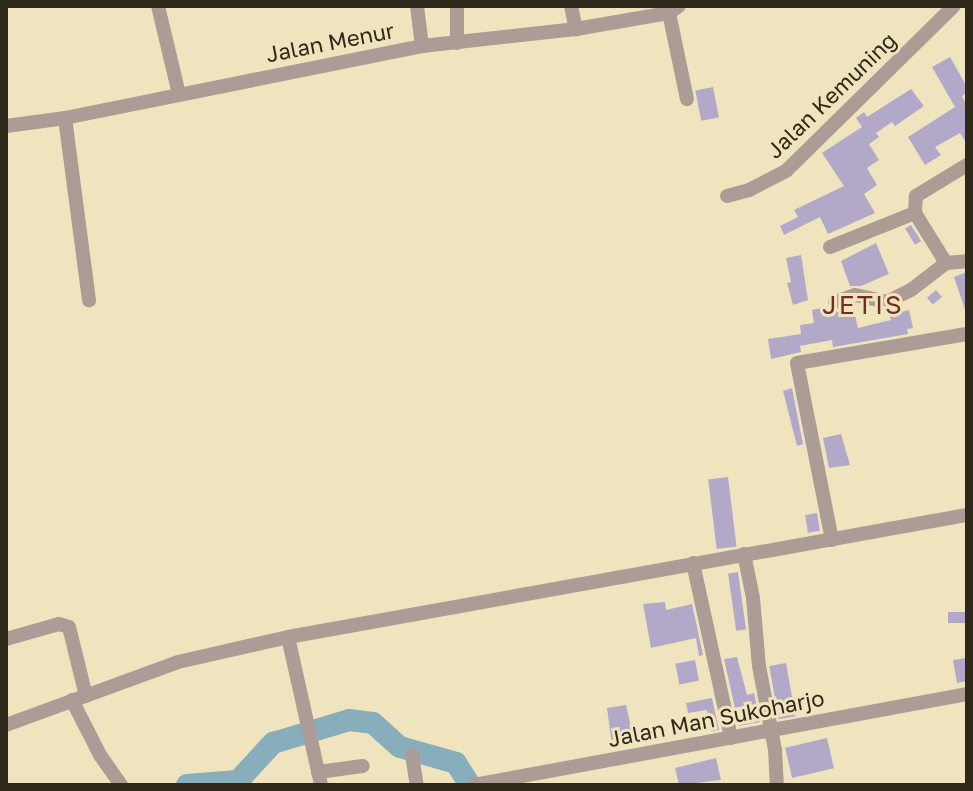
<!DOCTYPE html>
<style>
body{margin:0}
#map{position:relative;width:973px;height:791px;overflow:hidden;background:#f0e4bf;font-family:"Golos Text",sans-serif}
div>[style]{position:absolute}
.river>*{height:22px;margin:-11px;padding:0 11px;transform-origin:11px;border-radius:11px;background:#87aeba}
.building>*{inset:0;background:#b2a9c9;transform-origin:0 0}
.minor>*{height:14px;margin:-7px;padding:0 7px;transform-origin:7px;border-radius:7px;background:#ac9c96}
span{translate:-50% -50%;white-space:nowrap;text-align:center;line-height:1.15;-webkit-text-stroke:6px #f0e4bf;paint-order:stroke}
.street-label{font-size:22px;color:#2d281a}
.quarter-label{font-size:26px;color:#732e24;letter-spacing:2px}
.frame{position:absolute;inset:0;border:8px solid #2d281a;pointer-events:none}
</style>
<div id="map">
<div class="river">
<div style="left:187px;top:785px;width:51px;rotate:-4.5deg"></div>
<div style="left:238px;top:781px;width:52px;rotate:-47.4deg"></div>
<div style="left:273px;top:743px;width:79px;rotate:-16.8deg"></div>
<div style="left:349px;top:720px;width:24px;rotate:7deg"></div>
<div style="left:373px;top:723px;width:36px;rotate:42deg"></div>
<div style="left:400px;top:747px;width:58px;rotate:15.9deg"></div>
<div style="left:456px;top:763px;width:26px;rotate:58deg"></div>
</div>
<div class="building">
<div style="clip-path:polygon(950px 57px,967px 87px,967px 93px,962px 96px,967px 105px,967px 144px,960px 133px,935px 147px,941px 155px,925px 165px,908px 137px,955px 107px,932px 67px)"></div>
<div style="left:713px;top:87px;width:31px;height:18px;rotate:79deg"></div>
<div style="clip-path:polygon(911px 89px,924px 106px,895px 126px,892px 122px,876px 133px,879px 137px,869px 144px,879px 160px,867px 168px,877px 185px,864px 194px,875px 213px,828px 234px,820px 217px,784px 235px,780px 226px,798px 217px,794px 210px,844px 186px,822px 153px,862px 127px,856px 118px,864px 112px,867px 117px)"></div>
<div style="left:911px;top:225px;width:19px;height:7px;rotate:58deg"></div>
<div style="clip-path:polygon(876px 243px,889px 274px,861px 286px,850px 286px,841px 261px)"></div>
<div style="clip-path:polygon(801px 255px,808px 300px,793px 305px,787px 283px,791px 282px,786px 258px)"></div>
<div style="clip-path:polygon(967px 272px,967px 310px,965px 310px,954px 277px)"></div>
<div style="left:936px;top:290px;width:9px;height:12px;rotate:49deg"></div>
<div style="clip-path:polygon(853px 306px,858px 328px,891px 320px,889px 315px,909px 310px,913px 328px,907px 329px,908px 334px,833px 347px,832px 340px,800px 346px,801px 352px,771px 359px,768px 339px,801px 334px,800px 325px,814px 323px,812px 310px,826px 307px,838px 312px)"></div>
<div style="clip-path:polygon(792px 388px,803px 444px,797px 446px,783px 391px)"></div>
<div style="clip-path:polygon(841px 434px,850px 465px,829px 468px,823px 438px)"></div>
<div style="left:728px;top:477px;width:70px;height:20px;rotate:83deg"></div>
<div style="left:817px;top:513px;width:18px;height:12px;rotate:81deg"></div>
<div style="left:738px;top:572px;width:58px;height:10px;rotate:82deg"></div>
<div style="clip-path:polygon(665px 602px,666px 610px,692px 604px,703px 655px,699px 656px,696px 638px,651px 648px,643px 604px)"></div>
<div style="left:967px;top:612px;width:11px;height:19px;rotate:90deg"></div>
<div style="clip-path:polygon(737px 657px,747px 695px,754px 693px,760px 722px,739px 726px,724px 659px)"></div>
<div style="clip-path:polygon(966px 658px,967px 681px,957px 683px,953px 660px)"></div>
<div style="left:695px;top:660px;width:21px;height:20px;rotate:79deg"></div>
<div style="left:786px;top:663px;width:54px;height:17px;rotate:80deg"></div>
<div style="clip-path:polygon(712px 698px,719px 730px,711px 731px,707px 710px,688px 713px,686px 703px)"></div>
<div style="clip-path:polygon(626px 705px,634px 741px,612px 744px,607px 708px)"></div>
<div style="left:827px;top:738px;width:31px;height:43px;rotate:77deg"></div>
<div style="clip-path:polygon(716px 758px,721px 780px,679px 785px,675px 768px)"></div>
</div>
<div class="minor">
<div style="left:158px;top:6px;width:90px;rotate:76.6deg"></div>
<div style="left:417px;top:6px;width:40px;rotate:82.9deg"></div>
<div style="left:571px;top:6px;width:24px;rotate:78deg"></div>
<div style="left:669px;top:13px;width:88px;rotate:78.2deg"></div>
<div style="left:457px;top:43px;width:37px;rotate:-90deg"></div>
<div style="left:65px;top:118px;width:184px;rotate:82.5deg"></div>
<div style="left:6px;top:126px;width:60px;rotate:-7.7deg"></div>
<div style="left:65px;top:118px;width:364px;rotate:-11.4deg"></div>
<div style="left:422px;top:46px;width:155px;rotate:-6.3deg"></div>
<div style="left:576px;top:29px;width:94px;rotate:-9.8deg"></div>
<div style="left:669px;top:13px;width:12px;rotate:-35deg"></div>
<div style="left:727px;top:196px;width:23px;rotate:-15deg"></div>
<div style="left:749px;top:190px;width:42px;rotate:-27.2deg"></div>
<div style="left:786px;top:171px;width:235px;rotate:-44.5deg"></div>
<div style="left:830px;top:247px;width:92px;rotate:-21.8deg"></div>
<div style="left:946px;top:263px;width:59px;rotate:-121.8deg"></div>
<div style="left:915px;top:213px;width:17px;rotate:-87deg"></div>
<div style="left:916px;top:196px;width:60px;rotate:-31.3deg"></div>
<div style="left:835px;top:302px;width:21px;rotate:-19deg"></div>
<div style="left:855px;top:295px;width:33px;rotate:12deg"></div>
<div style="left:887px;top:302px;width:27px;rotate:-27deg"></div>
<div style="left:911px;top:290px;width:44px;rotate:-37.6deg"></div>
<div style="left:946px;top:263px;width:21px;rotate:-5deg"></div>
<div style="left:832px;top:540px;width:180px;rotate:-101.2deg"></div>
<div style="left:797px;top:363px;width:172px;rotate:-9.7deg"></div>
<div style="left:744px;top:554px;width:45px;rotate:78.4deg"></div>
<div style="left:753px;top:598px;width:68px;rotate:85deg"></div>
<div style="left:759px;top:666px;width:86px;rotate:79.2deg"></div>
<div style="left:775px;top:750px;width:35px;rotate:87deg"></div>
<div style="left:693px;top:563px;width:179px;rotate:77.7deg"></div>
<div style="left:288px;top:637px;width:152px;rotate:77.4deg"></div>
<div style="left:6px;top:639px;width:55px;rotate:-15.8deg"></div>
<div style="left:59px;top:624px;width:10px;rotate:17deg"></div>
<div style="left:69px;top:627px;width:71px;rotate:76.2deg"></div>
<div style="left:72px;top:700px;width:62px;rotate:63deg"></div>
<div style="left:100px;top:755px;width:37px;rotate:55deg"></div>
<div style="left:6px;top:725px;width:183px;rotate:-20.1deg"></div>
<div style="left:178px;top:662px;width:113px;rotate:-12.8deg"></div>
<div style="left:288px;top:637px;width:690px;rotate:-10.19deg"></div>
<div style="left:412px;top:755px;width:30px;rotate:81deg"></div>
<div style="left:318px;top:772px;width:45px;rotate:-7.6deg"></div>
<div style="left:474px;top:785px;width:501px;rotate:-10.46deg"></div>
</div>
<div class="street-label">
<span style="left:330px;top:42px;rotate:-11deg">Jalan Menur</span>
<span style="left:831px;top:95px;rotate:-44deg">Jalan Kemuning</span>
<span style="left:716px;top:718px;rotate:-11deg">Jalan Man Sukoharjo</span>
</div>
<div class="quarter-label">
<span style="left:863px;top:305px">JETIS</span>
</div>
<div class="frame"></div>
</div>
